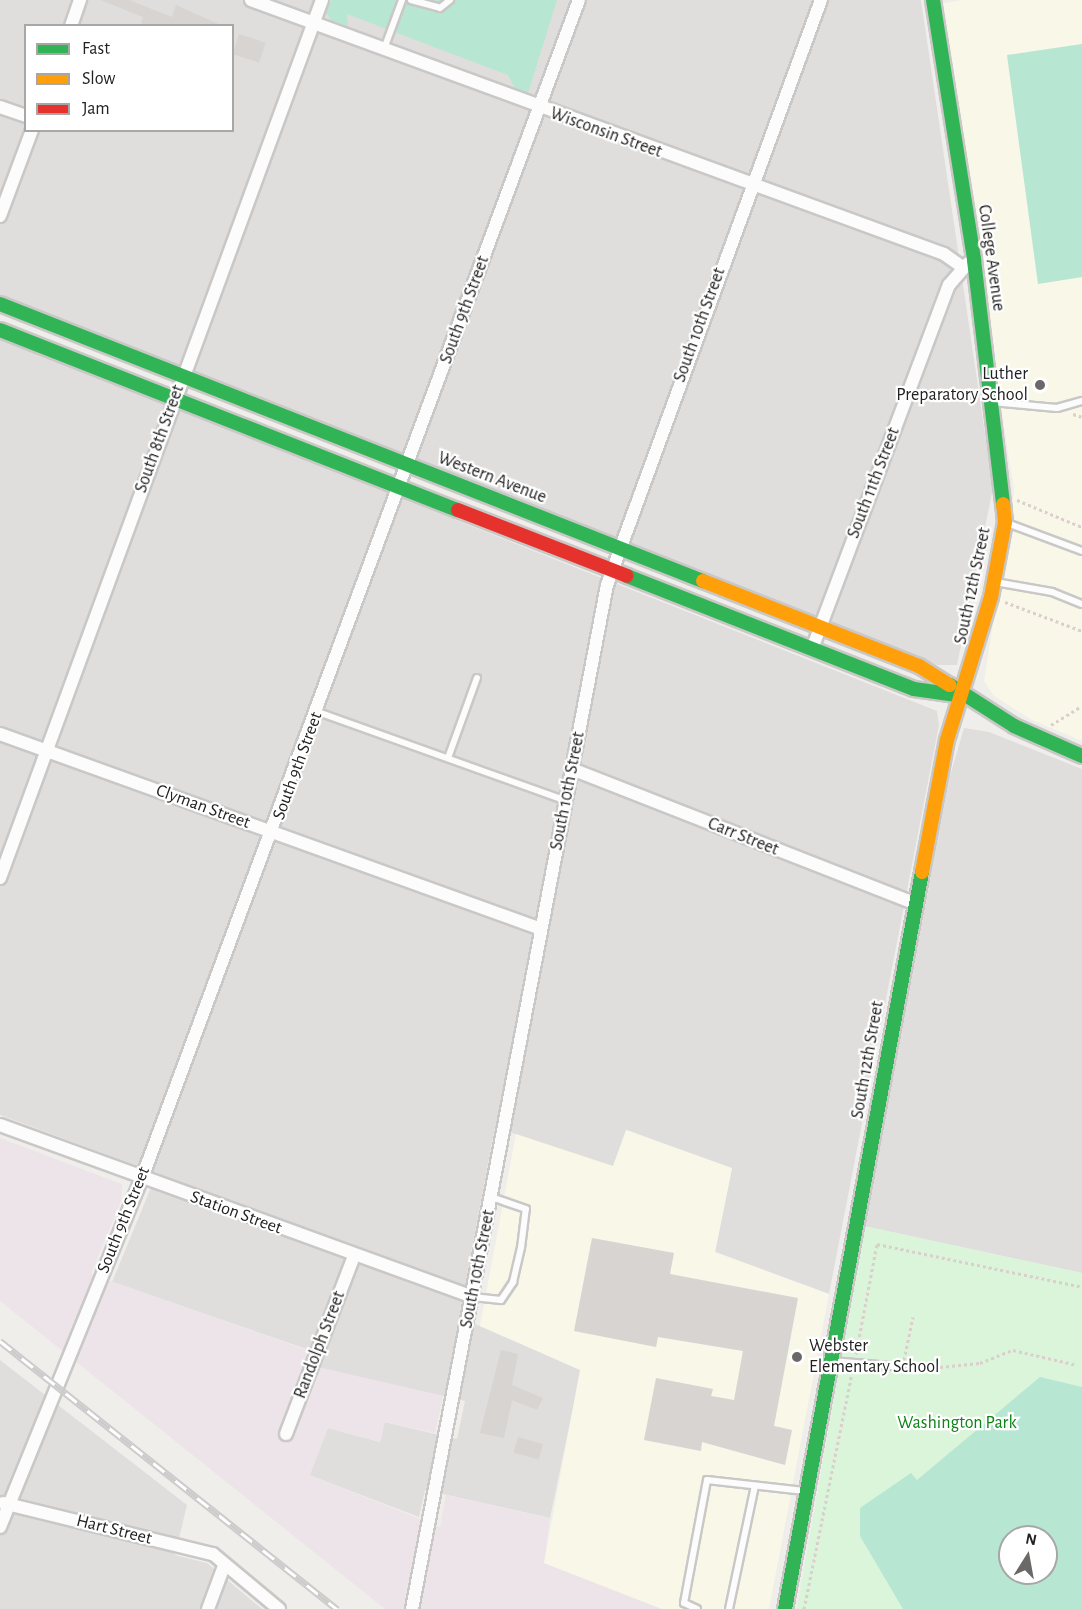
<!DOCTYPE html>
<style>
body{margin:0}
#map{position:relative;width:1082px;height:1609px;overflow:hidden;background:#f0eeeb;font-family:"Alegreya Sans",sans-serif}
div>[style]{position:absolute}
.residential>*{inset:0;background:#dfdedc}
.industrial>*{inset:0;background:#ede4e9}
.education>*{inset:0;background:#f8f7e8}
.park>*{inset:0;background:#daf5da}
.pitch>*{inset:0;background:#b7e6d2}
.building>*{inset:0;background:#d7d4d2;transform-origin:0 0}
.path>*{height:3px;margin-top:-1.5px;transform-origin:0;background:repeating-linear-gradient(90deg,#dccecd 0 3px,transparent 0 6px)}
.roads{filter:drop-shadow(2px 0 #c9c8c7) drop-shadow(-2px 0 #c9c8c7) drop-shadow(0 2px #c9c8c7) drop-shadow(0 -2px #c9c8c7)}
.lane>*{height:6px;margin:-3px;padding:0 3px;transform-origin:3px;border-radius:3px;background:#fdfcfc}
.street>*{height:12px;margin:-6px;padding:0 6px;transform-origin:6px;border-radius:6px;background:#fdfcfc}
.fast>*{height:14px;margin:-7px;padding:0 7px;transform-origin:7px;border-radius:7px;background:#30b455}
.slow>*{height:14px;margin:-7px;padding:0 7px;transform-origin:7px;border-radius:7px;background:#ff9f0a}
.jam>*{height:14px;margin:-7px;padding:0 7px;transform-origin:7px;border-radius:7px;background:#e5322d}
.rail>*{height:7px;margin-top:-3.5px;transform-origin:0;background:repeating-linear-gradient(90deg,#fff 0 14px,#ccc 0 28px);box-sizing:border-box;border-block:2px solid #ccc}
.dots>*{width:16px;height:16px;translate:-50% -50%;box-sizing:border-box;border:3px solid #fff;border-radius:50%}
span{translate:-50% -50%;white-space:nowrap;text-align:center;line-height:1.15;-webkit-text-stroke:4.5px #fff;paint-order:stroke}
.street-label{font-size:18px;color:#222}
.poi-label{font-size:18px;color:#222}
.right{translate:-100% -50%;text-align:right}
.left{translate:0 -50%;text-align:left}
.park-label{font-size:18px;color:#0c8416}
.legend{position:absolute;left:24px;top:24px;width:210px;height:108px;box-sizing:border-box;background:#fff;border:2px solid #a7a7a7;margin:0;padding:8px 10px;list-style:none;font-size:18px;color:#222}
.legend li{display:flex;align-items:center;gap:12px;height:30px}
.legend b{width:30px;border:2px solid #a7a7a7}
.north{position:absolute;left:998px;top:1525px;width:60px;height:60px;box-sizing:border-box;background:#fff;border:2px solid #a7a7a7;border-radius:50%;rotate:11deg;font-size:16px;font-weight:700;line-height:24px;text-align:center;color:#222}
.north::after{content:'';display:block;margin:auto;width:21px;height:27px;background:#6a6968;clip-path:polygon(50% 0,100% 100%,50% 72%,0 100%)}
</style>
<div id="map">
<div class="residential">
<div style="clip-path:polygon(evenodd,0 0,921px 0,993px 488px,957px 665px,937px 665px,0 297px,0 0,26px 26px,232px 26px,232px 130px,26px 130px,26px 26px)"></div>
<div style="clip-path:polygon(0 339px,937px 711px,939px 725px,829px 1294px,715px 1252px,732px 1169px,627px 1130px,613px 1167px,495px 1127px,459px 1317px,581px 1370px,550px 1518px,425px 1490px,419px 1517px,309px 1475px,328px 1428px,380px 1442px,384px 1422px,457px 1439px,465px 1401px,319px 1368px,324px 1355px,112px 1282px,157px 1173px,0 1115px)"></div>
<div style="clip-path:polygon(964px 728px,989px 732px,1082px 769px,1082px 1273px,864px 1226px,950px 776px)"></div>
<div style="clip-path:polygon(0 1360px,187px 1505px,175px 1555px,207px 1563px,262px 1609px,0 1609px)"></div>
</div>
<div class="industrial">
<div style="clip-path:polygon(0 1138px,122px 1184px,121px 1201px,91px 1274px,310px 1351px,305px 1364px,443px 1396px,435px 1433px,385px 1422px,380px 1442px,328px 1428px,310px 1475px,440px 1527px,446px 1495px,550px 1518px,544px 1563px,662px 1609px,385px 1609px,0 1301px)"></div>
</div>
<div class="education">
<div style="clip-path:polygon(962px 0,1082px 0,1082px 741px,1032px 720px,994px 696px,984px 681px,1014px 491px,939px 4px)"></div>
<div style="clip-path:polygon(626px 1130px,732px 1168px,715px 1252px,829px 1294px,769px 1609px,662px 1609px,544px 1563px,580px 1370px,480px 1326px,516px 1134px,613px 1166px)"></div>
</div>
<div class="park">
<div style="clip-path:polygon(evenodd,864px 1226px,1082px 1273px,1082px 1609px,797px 1609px,864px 1226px,1010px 1537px,1046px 1537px,1046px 1573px,1010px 1573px,1010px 1537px)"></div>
</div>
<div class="pitch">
<div style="clip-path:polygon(331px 0,557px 0,528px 93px,515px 88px,508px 75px,347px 14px,348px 26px,331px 20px,326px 13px)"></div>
<div style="clip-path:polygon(1082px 44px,1082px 277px,1038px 284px,1007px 55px)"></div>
<div style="clip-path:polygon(evenodd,1040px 1377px,1082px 1387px,1082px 1609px,903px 1609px,860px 1536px,860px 1508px,911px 1473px,917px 1480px,1040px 1377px,1010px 1537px,1046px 1537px,1046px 1573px,1010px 1573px,1010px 1537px)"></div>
</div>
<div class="building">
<div style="clip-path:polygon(100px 0,129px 0,172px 17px,176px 5px,223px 26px,148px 26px,141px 23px,143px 17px)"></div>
<div style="left:239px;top:34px;width:28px;height:21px;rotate:18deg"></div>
<div style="clip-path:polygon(592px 1238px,674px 1253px,670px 1274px,798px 1298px,774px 1426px,792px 1430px,785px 1465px,702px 1442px,701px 1451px,644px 1440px,656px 1378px,713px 1389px,711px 1396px,734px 1400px,743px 1351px,658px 1337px,656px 1347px,574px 1331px)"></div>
<div style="clip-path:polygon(501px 1350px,518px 1354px,512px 1385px,543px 1398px,537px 1410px,512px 1400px,504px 1438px,480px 1433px)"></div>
<div style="left:518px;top:1437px;width:26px;height:16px;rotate:16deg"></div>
</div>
<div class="path">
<div style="left:1073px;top:414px;width:9px;rotate:18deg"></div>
<div style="left:1017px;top:500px;width:70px;rotate:22.6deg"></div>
<div style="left:1005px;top:602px;width:82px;rotate:20.6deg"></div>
<div style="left:1051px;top:725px;width:36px;rotate:-32deg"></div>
<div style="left:856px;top:1354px;width:112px;rotate:-79.2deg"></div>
<div style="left:877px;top:1244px;width:209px;rotate:11.8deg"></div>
<div style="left:904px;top:1360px;width:44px;rotate:-78.2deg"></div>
<div style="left:910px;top:1370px;width:70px;rotate:-5.7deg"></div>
<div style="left:980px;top:1363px;width:35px;rotate:-22deg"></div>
<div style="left:1013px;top:1350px;width:66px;rotate:13.2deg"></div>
<div style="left:804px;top:1609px;width:241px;rotate:-78.5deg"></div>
</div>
<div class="roads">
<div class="lane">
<div style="left:411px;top:0;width:30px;rotate:15deg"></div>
<div style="left:440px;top:8px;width:13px;rotate:-39deg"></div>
<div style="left:384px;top:49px;width:52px;rotate:-69.8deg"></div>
<div style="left:992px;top:402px;width:65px;rotate:5.3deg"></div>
<div style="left:1057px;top:408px;width:26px;rotate:-16deg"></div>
<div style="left:1007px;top:523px;width:80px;rotate:20.5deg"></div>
<div style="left:995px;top:582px;width:58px;rotate:10deg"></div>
<div style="left:1052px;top:592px;width:32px;rotate:22deg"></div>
<div style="left:318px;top:712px;width:263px;rotate:19.7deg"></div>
<div style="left:448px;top:758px;width:85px;rotate:-70.1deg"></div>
<div style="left:473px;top:1297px;width:28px;rotate:6deg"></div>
<div style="left:501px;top:1300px;width:22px;rotate:-56deg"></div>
<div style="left:513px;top:1282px;width:35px;rotate:-77deg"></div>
<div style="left:521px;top:1248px;width:39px;rotate:-83deg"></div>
<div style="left:526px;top:1209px;width:36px;rotate:-161deg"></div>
<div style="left:832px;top:1361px;width:70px;rotate:4.9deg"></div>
<div style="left:697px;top:1609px;width:14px;rotate:-155deg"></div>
<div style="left:684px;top:1603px;width:125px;rotate:-79.4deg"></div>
<div style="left:707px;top:1480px;width:98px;rotate:6.5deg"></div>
<div style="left:729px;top:1609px;width:126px;rotate:-78.1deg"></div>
</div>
<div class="street">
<div style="left:251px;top:0;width:738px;rotate:20.13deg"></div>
<div style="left:944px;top:254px;width:21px;rotate:35deg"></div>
<div style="left:71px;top:26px;width:28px;rotate:-71deg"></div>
<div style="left:0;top:107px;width:28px;rotate:19deg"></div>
<div style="left:0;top:216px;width:92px;rotate:-69.6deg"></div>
<div style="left:812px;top:649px;width:389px;rotate:-69.4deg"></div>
<div style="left:949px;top:285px;width:29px;rotate:-49deg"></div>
<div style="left:0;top:734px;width:575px;rotate:19.82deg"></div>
<div style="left:572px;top:769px;width:367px;rotate:21.4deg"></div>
<div style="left:0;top:878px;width:935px;rotate:-69.86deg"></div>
<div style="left:0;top:1125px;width:503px;rotate:19.98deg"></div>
<div style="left:286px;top:1434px;width:191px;rotate:-69.1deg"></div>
<div style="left:3px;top:1503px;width:216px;rotate:13.7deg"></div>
<div style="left:213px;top:1554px;width:86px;rotate:39.8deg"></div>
<div style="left:0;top:1527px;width:377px;rotate:-67.9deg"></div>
<div style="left:142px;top:1178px;width:1256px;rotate:-69.65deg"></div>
<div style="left:208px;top:1609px;width:46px;rotate:-69.6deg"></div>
<div style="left:412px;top:1609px;width:1042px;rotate:-79.22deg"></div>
<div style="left:607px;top:585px;width:623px;rotate:-69.91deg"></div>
</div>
<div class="fast">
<div style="left:933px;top:0;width:263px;rotate:81deg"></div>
<div style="left:974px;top:260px;width:246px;rotate:83.2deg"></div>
<div style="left:0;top:304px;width:756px;rotate:21.51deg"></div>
<div style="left:0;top:330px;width:492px;rotate:21.5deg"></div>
<div style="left:627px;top:576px;width:308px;rotate:21.5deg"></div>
<div style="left:914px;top:689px;width:50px;rotate:8deg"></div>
<div style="left:950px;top:685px;width:76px;rotate:32.6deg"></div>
<div style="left:1014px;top:726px;width:74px;rotate:23.8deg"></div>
<div style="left:785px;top:1609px;width:750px;rotate:-79.47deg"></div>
</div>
<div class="slow">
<div style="left:703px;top:581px;width:232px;rotate:21.5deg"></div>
<div style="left:919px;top:666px;width:36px;rotate:32deg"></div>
<div style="left:922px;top:872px;width:134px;rotate:-79.3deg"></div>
<div style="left:947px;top:740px;width:150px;rotate:-72.9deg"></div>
<div style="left:991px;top:597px;width:76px;rotate:-79.4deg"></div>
<div style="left:1005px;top:522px;width:18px;rotate:-96deg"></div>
</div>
<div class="jam">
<div style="left:458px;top:510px;width:181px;rotate:21.3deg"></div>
</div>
</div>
<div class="rail">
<div style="left:0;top:1341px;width:431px;rotate:38.5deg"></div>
</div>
<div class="dots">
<div style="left:1040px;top:385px;background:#6a6968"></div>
<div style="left:797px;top:1357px;background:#6a6968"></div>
</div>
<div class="street-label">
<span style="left:606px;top:133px;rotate:20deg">Wisconsin Street</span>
<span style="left:991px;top:258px;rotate:82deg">College Avenue</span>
<span style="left:465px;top:310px;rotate:-70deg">South 9th Street</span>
<span style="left:700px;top:325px;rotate:-70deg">South 10th Street</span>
<span style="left:160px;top:439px;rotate:-70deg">South 8th Street</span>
<span style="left:492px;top:478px;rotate:21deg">Western Avenue</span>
<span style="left:874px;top:483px;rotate:-69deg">South 11th Street</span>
<span style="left:973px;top:586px;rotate:-78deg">South 12th Street</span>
<span style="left:298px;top:766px;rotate:-70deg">South 9th Street</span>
<span style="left:568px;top:791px;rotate:-79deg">South 10th Street</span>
<span style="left:203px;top:807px;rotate:20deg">Clyman Street</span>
<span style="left:743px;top:837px;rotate:22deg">Carr Street</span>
<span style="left:868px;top:1060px;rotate:-80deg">South 12th Street</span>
<span style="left:236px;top:1213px;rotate:20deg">Station Street</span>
<span style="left:124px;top:1220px;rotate:-68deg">South 9th Street</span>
<span style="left:478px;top:1269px;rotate:-79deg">South 10th Street</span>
<span style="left:320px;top:1345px;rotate:-69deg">Randolph Street</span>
<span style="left:114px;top:1530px;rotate:14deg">Hart Street</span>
</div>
<div class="poi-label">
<span class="right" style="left:1028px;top:385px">Luther<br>Preparatory School</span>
<span class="left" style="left:809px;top:1357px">Webster<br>Elementary School</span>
</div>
<div class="park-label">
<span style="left:957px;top:1423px">Washington Park</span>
</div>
<ul class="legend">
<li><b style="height:8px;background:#30b455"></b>Fast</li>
<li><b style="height:8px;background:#ff9f0a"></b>Slow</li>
<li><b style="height:8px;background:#e5322d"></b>Jam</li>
</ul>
<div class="north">N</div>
</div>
